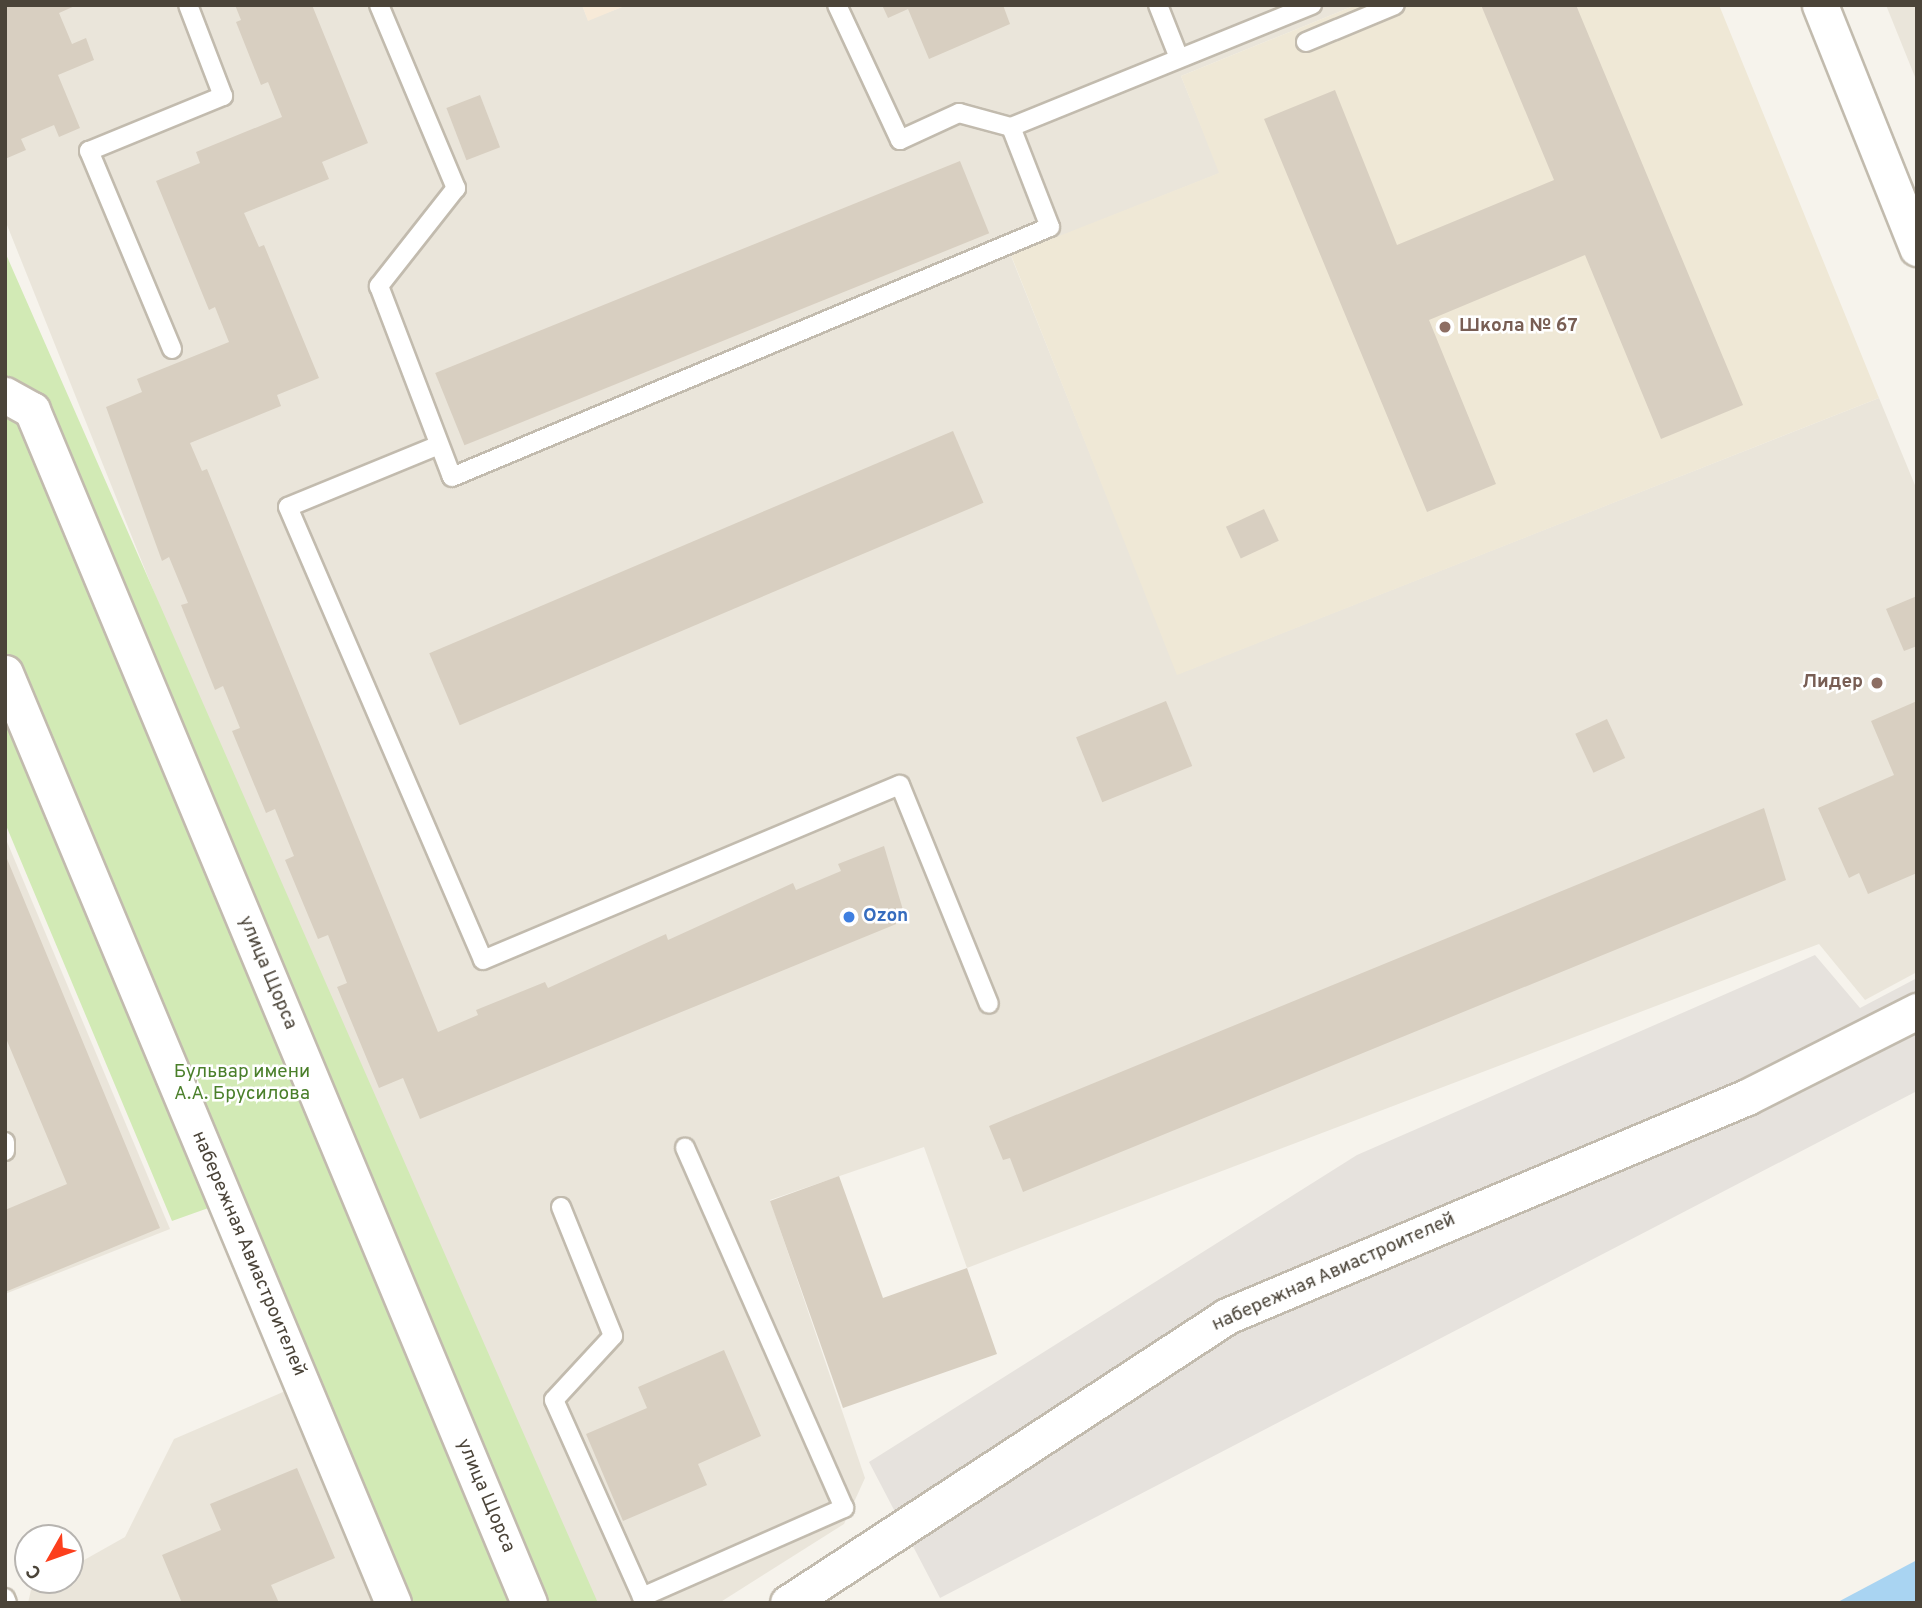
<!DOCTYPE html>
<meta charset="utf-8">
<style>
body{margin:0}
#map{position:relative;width:1922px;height:1608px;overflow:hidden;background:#f6f3ec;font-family:Overpass,sans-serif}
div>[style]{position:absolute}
.residential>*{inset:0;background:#eae5da}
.commercial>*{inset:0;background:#f7ead8}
.industrial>*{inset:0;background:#e6e2dd}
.education>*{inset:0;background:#efe8d6}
.green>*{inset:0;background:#d2eab5}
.water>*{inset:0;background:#a9d4f2}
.building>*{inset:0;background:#d8cfc1;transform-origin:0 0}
.roads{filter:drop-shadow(2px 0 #c2bbae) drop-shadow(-2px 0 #c2bbae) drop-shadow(0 2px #c2bbae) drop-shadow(0 -2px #c2bbae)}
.lane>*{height:18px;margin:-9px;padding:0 9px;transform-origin:9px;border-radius:9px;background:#fff}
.street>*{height:35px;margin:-17.5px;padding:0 17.5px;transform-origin:17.5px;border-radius:17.5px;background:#fff}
.dots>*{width:19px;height:19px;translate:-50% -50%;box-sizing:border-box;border:4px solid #fff;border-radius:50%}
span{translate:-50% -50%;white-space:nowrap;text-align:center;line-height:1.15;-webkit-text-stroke:5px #fff;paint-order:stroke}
.education-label{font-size:19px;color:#785e54;font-weight:700}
.left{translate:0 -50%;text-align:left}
.right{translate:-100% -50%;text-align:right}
.shop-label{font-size:19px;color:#366cbe;font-weight:700}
.street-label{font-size:19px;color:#4b4439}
.park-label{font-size:19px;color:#4a7f2a}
.frame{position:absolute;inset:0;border:7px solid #4b4439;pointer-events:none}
.north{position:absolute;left:14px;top:1524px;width:70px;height:70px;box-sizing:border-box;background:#fff;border:2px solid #b7b4b0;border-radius:50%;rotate:230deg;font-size:19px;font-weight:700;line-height:28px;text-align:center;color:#4b4439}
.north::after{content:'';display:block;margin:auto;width:24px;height:32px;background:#fc3f1d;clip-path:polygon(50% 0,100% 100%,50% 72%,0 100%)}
</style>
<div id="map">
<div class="residential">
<div style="clip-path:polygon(5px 5px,582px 5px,588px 20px,627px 5px,1356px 5px,1181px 76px,1220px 173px,1011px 256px,1178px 674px,1879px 398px,1917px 490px,1917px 972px,1865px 1000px,1819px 944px,967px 1268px,924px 1147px,770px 1200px,865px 1478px,844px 1524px,719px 1603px,597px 1603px,281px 909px,5px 220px)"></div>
<div style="clip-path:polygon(1886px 5px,1917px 5px,1917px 82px)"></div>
<div style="clip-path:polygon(5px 837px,170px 1229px,5px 1294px)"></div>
<div style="clip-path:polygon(290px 1389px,379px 1603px,28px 1603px,31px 1590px,48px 1580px,70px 1580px,70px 1568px,125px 1537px,174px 1439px)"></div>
</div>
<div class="commercial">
<div style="clip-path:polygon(582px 5px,627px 5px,588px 21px)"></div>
</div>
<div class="industrial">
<div style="clip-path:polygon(1815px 955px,1860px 1008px,1917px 978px,1917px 1091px,940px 1598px,869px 1462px,1357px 1155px)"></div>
</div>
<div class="education">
<div style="clip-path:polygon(1356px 5px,1719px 5px,1879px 398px,1177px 675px,1011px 255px,1219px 173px,1181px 76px)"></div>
</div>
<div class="green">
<div style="clip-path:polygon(5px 252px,598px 1603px,379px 1603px,214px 1206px,172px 1221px,5px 823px)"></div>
</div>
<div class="water">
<div style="clip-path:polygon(1917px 1560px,1917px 1603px,1836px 1603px)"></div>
</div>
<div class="building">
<div style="clip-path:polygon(5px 5px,77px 5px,59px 13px,72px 44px,86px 38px,94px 60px,58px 75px,80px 128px,59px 137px,54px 125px,21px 139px,26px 150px,5px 159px)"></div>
<div style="clip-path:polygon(235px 5px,312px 5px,368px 143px,322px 162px,329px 179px,244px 213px,259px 247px,264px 245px,319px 378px,277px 395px,281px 406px,190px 443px,202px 471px,207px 469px,438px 1032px,478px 1015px,476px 1010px,545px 982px,548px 988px,666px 934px,668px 940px,793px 883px,796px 890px,841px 871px,838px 864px,884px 846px,906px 920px,420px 1119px,403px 1078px,379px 1088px,337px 987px,347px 983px,328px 935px,318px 939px,285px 860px,294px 856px,275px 809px,266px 813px,232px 731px,240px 728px,223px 686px,215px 690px,181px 605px,188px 603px,169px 557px,162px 561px,106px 407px,142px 392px,137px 379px,229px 342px,215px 307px,209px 310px,156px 181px,200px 163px,196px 152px,282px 117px,268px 82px,261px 85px,236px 22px,241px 20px)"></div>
<div style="clip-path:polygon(882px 5px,1003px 5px,1010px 24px,929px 59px,908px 9px,888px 18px)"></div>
<div style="clip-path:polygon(1481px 5px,1576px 5px,1743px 405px,1661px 439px,1585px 255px,1429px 320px,1496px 484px,1427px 512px,1264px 119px,1335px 90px,1397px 245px,1554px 180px)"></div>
<div style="left:480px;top:95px;width:56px;height:36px;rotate:69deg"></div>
<div style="left:960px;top:161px;width:78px;height:566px;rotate:68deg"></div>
<div style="left:953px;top:431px;width:78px;height:569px;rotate:67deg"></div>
<div style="left:1264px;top:509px;width:35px;height:42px;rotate:65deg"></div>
<div style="clip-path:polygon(1917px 596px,1917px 646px,1904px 651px,1886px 609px)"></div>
<div style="left:1166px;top:701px;width:70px;height:97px;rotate:68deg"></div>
<div style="clip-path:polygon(1917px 701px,1917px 873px,1868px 894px,1859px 873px,1849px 878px,1818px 808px,1894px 775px,1871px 721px)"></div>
<div style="left:1607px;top:719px;width:43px;height:35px;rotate:65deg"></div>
<div style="clip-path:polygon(1764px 808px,1786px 880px,1023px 1192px,1010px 1158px,1003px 1160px,989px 1126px)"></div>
<div style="clip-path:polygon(5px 854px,160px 1228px,5px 1292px,5px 1210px,67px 1184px,5px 1036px)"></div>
<div style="clip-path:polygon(839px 1176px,883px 1298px,967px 1268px,997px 1354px,843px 1408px,770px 1201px)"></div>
<div style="clip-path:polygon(724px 1350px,761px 1436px,698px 1464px,707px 1485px,623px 1521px,586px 1434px,647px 1408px,638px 1387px)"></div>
<div style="clip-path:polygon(297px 1468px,335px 1558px,271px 1585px,279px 1603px,182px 1603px,162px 1555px,221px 1530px,210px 1504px)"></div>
</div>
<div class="roads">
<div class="lane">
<div style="left:379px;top:5px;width:199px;rotate:67.2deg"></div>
<div style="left:456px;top:188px;width:125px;rotate:128.2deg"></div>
<div style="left:379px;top:286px;width:204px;rotate:69.1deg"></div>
<div style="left:452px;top:477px;width:648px;rotate:-22.69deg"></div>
<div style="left:1050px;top:227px;width:107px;rotate:-111.3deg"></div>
<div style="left:837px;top:5px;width:149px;rotate:65deg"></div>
<div style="left:900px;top:140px;width:65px;rotate:-24.6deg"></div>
<div style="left:959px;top:113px;width:54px;rotate:15.1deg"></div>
<div style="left:1011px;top:127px;width:325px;rotate:-22.1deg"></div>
<div style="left:1158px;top:5px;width:57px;rotate:68.4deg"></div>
<div style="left:1306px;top:42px;width:96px;rotate:-22.6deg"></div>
<div style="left:172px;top:349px;width:215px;rotate:-112.7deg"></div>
<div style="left:89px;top:151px;width:145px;rotate:-22.3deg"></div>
<div style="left:223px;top:96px;width:97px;rotate:-111deg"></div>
<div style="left:439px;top:445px;width:163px;rotate:157.7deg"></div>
<div style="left:288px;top:507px;width:493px;rotate:66.7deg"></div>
<div style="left:483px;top:960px;width:452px;rotate:-22.8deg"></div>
<div style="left:900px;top:785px;width:236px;rotate:67.9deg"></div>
<div style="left:5px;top:1142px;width:9px;rotate:90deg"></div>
<div style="left:561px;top:1207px;width:139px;rotate:68deg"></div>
<div style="left:613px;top:1336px;width:87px;rotate:132.7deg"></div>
<div style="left:554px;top:1400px;width:216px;rotate:65.9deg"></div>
<div style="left:642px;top:1597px;width:221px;rotate:-23.8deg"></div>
<div style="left:844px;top:1508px;width:394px;rotate:-113.8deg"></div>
<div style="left:5px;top:1598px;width:5px;rotate:68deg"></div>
</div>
<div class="street">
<div style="left:1820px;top:5px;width:262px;rotate:68.2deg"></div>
<div style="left:5px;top:395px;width:31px;rotate:29deg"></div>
<div style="left:32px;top:410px;width:1292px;rotate:67.38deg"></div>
<div style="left:5px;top:673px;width:1008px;rotate:67.35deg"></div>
<div style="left:788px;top:1603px;width:524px;rotate:-33.17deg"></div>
<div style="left:1227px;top:1316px;width:564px;rotate:-22.84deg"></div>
<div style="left:1747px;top:1097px;width:191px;rotate:-26.8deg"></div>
</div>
</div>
<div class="dots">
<div style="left:1445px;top:327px;background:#8d6e63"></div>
<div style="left:1877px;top:683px;background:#8d6e63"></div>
<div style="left:849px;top:917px;background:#3f7fe0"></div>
</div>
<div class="education-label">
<span class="left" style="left:1459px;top:327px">Школа № 67</span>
<span class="right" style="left:1863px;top:683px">Лидер</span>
</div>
<div class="shop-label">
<span class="left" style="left:863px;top:917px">Ozon</span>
</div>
<div class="street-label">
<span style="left:267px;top:973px;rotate:67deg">улица Щорса</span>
<span style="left:248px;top:1254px;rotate:67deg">набережная Авиастроителей</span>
<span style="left:1334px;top:1273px;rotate:-24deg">набережная Авиастроителей</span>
<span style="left:485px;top:1496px;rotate:67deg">улица Щорса</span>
</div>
<div class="park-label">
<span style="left:242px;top:1084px">Бульвар имени<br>А.А. Брусилова</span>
</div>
<div class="frame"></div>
<div class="north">С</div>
</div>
